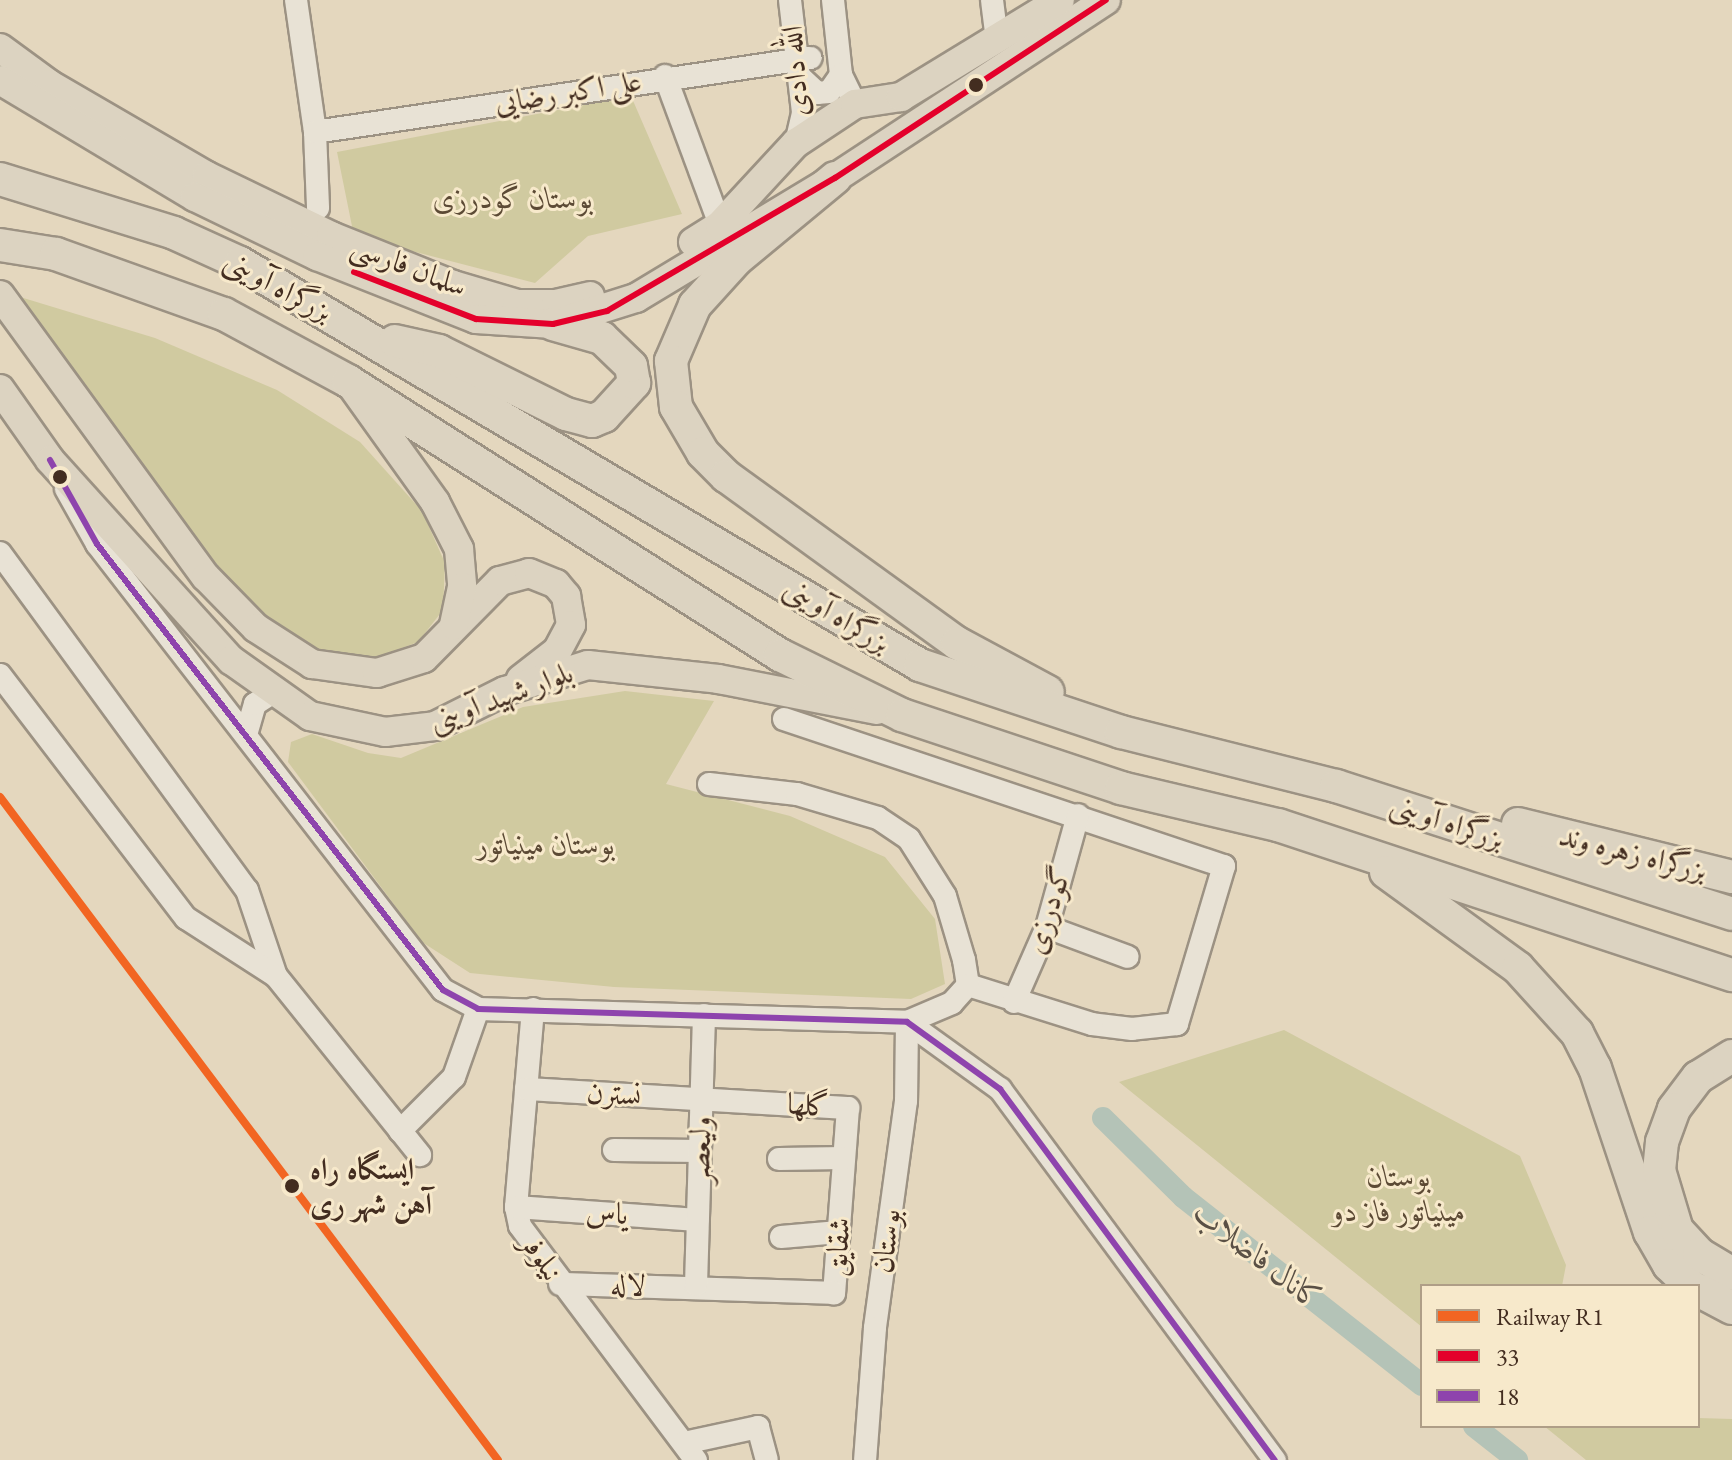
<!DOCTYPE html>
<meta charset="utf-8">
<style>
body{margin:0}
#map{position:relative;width:1732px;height:1460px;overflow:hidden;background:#e4d7be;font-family:"EB Garamond",Amiri,serif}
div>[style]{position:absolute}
.green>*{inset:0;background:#d0caa0}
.canal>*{height:22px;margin:-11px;padding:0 11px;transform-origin:11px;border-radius:11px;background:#b4c3b7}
.roads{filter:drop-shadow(2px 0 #9c9283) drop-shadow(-2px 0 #9c9283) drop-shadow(0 2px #9c9283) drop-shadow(0 -2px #9c9283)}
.minor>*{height:22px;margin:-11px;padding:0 11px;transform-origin:11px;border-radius:11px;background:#e8e2d5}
.major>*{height:28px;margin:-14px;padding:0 14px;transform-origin:14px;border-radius:14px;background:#dcd3c1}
.highway>*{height:32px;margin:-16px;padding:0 16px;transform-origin:16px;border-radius:16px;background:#dcd3c1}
.bus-1>*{height:6px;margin:-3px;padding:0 3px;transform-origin:3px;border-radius:3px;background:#e4002b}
.bus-2>*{height:6px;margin:-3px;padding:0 3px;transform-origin:3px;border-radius:3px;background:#8e44ad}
.rail-1>*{height:8px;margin:-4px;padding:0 4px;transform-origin:4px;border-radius:4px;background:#f26522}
.dots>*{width:22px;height:22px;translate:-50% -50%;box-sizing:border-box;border:4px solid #f7e9cb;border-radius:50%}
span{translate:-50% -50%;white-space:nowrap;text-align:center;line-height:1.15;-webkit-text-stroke:6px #f7e9cb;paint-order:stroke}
.street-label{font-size:30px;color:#432d20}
.park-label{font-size:30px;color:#5c4a35;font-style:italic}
.stop-label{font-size:30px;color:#432d20;font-weight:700}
.left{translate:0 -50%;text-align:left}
.water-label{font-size:32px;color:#5a5045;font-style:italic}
.legend{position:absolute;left:1420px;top:1284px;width:280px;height:144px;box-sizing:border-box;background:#f7e9cb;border:2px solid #af9e87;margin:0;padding:10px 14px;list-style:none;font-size:24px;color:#432d20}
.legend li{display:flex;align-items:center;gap:16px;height:40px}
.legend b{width:40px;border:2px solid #af9e87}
</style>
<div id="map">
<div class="green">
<div style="clip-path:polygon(631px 96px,682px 214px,588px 236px,535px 283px,354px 236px,337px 152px)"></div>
<div style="clip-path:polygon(7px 293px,155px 338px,277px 390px,360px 442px,422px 511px,445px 563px,443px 610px,418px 642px,370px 660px,311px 647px,249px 606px)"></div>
<div style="clip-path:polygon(625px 691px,714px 701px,666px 784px,790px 816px,885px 857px,935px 919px,945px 984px,911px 999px,614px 987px,470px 973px,422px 942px,288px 762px,291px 742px,312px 734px,368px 753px,401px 758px,523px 707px)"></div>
<div style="clip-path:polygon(1284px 1030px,1520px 1156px,1566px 1265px,1562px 1286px,1422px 1286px,1422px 1327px,1119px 1082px)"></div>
<div style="clip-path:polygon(1698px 1418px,1732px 1419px,1732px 1460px,1586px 1460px,1544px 1426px,1698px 1426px)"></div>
</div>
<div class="canal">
<div style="left:1103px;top:1118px;width:112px;rotate:44.6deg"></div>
<div style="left:1183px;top:1197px;width:304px;rotate:38.2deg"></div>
<div style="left:1474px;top:1426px;width:55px;rotate:38.3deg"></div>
</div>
<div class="roads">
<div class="minor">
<div style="left:296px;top:0;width:133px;rotate:81.8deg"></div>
<div style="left:315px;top:132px;width:76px;rotate:87.7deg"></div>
<div style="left:790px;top:0;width:114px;rotate:83.4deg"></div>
<div style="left:803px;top:113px;width:31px;rotate:103deg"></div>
<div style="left:833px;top:0;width:75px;rotate:83.9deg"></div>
<div style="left:841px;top:75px;width:32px;rotate:64deg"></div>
<div style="left:992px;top:0;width:39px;rotate:83deg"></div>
<div style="left:665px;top:76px;width:159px;rotate:69.7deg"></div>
<div style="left:799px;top:76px;width:25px;rotate:43deg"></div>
<div style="left:817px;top:93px;width:12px;rotate:-5deg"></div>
<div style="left:829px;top:92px;width:21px;rotate:-55deg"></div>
<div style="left:315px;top:132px;width:501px;rotate:-8.5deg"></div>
<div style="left:66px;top:489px;width:63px;rotate:60.6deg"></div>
<div style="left:97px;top:544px;width:564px;rotate:52.2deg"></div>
<div style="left:443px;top:990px;width:40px;rotate:28deg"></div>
<div style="left:478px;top:1009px;width:429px;rotate:1.7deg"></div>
<div style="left:907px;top:1022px;width:115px;rotate:35.8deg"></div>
<div style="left:1000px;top:1089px;width:462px;rotate:53.5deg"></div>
<div style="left:0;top:553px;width:418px;rotate:53.8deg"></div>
<div style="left:247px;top:890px;width:91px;rotate:71.4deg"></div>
<div style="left:0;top:675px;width:306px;rotate:52.6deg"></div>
<div style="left:186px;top:918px;width:107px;rotate:32.8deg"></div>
<div style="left:276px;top:976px;width:230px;rotate:51.2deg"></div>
<div style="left:784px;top:719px;width:464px;rotate:18.5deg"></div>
<div style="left:1224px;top:866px;width:165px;rotate:106.6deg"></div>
<div style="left:1177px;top:1024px;width:45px;rotate:173.7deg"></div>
<div style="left:1132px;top:1029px;width:40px;rotate:-172.9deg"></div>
<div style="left:1092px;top:1024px;width:130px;rotate:-162.5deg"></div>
<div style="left:246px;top:735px;width:32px;rotate:-74deg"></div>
<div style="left:255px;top:704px;width:24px;rotate:-33deg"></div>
<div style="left:709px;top:784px;width:89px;rotate:6.5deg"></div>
<div style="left:797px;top:794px;width:84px;rotate:16.5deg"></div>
<div style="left:878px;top:818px;width:37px;rotate:34deg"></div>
<div style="left:909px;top:839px;width:67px;rotate:57.7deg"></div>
<div style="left:945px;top:896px;width:67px;rotate:73.5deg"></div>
<div style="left:964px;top:960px;width:25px;rotate:81deg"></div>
<div style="left:968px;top:985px;width:24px;rotate:132deg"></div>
<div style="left:952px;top:1003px;width:49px;rotate:157.1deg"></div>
<div style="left:907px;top:1022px;width:79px;rotate:90.7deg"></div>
<div style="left:906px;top:1101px;width:229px;rotate:97.8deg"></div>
<div style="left:875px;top:1328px;width:132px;rotate:94.3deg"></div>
<div style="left:1047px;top:927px;width:86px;rotate:20.3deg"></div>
<div style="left:1014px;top:1002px;width:82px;rotate:-66.3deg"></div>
<div style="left:1047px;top:927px;width:116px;rotate:-74.5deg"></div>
<div style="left:533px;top:1009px;width:199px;rotate:94.9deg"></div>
<div style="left:516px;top:1207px;width:19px;rotate:78deg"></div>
<div style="left:520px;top:1226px;width:293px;rotate:53.1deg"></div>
<div style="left:526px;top:1089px;width:323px;rotate:3.4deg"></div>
<div style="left:848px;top:1108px;width:186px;rotate:94.3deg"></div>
<div style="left:834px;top:1293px;width:274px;rotate:-178.1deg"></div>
<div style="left:400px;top:1131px;width:76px;rotate:-45deg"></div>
<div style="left:454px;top:1077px;width:72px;rotate:-70.6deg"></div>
<div style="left:614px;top:1150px;width:86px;rotate:0.7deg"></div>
<div style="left:779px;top:1159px;width:65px;rotate:-0.9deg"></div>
<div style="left:516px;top:1207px;width:182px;rotate:4.1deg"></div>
<div style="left:781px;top:1237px;width:58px;rotate:-4.9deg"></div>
<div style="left:696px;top:1285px;width:270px;rotate:-88.3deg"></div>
<div style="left:684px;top:1443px;width:76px;rotate:-12.2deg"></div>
<div style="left:758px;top:1427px;width:34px;rotate:75deg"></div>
</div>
<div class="major">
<div style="left:0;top:48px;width:61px;rotate:36.3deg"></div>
<div style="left:49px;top:84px;width:183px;rotate:30.2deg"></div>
<div style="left:207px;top:176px;width:138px;rotate:25.8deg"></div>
<div style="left:331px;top:236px;width:131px;rotate:21.9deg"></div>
<div style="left:453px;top:285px;width:67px;rotate:16.5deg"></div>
<div style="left:517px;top:304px;width:39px"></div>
<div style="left:556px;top:304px;width:35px;rotate:-13deg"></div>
<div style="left:0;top:80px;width:227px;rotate:31deg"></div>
<div style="left:195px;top:197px;width:136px;rotate:25.8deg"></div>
<div style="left:317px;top:256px;width:171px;rotate:21.6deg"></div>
<div style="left:476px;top:319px;width:77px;rotate:3.7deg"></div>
<div style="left:553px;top:324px;width:87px;rotate:-17.4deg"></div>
<div style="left:636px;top:298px;width:232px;rotate:-31.1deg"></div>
<div style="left:835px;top:178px;width:324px;rotate:-33.3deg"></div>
<div style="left:693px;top:242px;width:32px;rotate:-32deg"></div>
<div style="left:720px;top:225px;width:112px;rotate:-47.2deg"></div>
<div style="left:796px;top:143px;width:71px;rotate:-33.5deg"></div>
<div style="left:855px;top:104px;width:47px;rotate:-8.7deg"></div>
<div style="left:901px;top:97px;width:186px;rotate:-31.4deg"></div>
<div style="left:0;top:295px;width:349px;rotate:53.9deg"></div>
<div style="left:206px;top:577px;width:71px;rotate:45.6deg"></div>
<div style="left:256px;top:628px;width:67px;rotate:32.7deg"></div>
<div style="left:312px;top:664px;width:66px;rotate:7.9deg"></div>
<div style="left:377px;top:673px;width:49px;rotate:-17.7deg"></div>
<div style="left:424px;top:658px;width:108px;rotate:-45.4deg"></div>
<div style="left:500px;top:581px;width:30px;rotate:-15deg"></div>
<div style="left:529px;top:573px;width:29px;rotate:22deg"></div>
<div style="left:556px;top:584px;width:16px;rotate:50deg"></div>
<div style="left:566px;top:596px;width:29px;rotate:80deg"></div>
<div style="left:571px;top:625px;width:30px;rotate:118deg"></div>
<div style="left:557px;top:651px;width:46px;rotate:142.1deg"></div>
<div style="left:352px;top:386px;width:143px;rotate:54.4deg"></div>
<div style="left:435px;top:502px;width:53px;rotate:62.9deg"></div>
<div style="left:459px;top:549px;width:38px;rotate:85deg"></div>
<div style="left:462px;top:587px;width:39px;rotate:102deg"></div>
<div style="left:0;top:389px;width:87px;rotate:54.8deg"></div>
<div style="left:50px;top:460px;width:270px;rotate:47.9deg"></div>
<div style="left:231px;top:660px;width:97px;rotate:35.3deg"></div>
<div style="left:310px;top:716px;width:77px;rotate:12deg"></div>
<div style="left:385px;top:732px;width:50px;rotate:-6.8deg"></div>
<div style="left:435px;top:726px;width:78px;rotate:-26.6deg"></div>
<div style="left:505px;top:691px;width:87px;rotate:-17.4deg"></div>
<div style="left:588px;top:665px;width:131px;rotate:6.1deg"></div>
<div style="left:718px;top:679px;width:162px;rotate:11deg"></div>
</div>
<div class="highway">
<div style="left:835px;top:178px;width:129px;rotate:140.4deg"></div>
<div style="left:736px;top:260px;width:61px;rotate:132.3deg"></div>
<div style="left:695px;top:305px;width:61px;rotate:113.2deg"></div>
<div style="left:671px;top:361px;width:46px;rotate:83.8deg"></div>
<div style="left:676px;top:407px;width:53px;rotate:59.6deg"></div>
<div style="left:703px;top:453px;width:33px;rotate:45deg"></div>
<div style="left:726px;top:476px;width:285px;rotate:35.9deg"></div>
<div style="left:957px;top:643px;width:103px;rotate:28.3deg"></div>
<div style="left:0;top:179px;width:182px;rotate:17.2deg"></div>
<div style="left:174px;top:233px;width:72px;rotate:24.4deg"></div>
<div style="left:240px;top:263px;width:790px;rotate:30.59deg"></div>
<div style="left:920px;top:665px;width:212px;rotate:18.4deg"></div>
<div style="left:1121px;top:732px;width:222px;rotate:14.1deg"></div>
<div style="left:1336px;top:786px;width:416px;rotate:17.9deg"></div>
<div style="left:0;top:245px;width:57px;rotate:9.1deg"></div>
<div style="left:56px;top:254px;width:178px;rotate:19.7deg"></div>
<div style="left:224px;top:314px;width:141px;rotate:28.4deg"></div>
<div style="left:348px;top:381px;width:512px;rotate:32.39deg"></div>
<div style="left:780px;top:655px;width:136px;rotate:26.2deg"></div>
<div style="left:902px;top:715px;width:231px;rotate:18.4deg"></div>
<div style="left:1121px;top:788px;width:161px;rotate:13.3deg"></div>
<div style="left:1278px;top:825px;width:478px;rotate:18.3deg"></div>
<div style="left:395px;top:341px;width:45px;rotate:12.8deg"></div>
<div style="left:439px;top:351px;width:142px;rotate:26.4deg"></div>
<div style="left:566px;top:414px;width:27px;rotate:15deg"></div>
<div style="left:592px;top:421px;width:13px;rotate:-23deg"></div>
<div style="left:604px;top:416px;width:45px;rotate:-47.7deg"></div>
<div style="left:634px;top:383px;width:17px;rotate:-100deg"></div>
<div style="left:631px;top:366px;width:40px;rotate:-136deg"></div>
<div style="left:602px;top:338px;width:51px;rotate:-164.1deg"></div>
<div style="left:1518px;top:824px;width:220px;rotate:13.9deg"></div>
<div style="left:1386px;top:872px;width:163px;rotate:36deg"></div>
<div style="left:1518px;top:968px;width:88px;rotate:47.8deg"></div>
<div style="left:1577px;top:1033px;width:39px;rotate:63deg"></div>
<div style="left:1595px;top:1068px;width:173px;rotate:71.5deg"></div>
<div style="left:1650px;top:1232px;width:38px;rotate:60deg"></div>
<div style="left:1669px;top:1265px;width:30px;rotate:44deg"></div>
<div style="left:1732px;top:1056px;width:40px;rotate:148deg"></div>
<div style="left:1698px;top:1077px;width:40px;rotate:127deg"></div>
<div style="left:1674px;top:1109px;width:35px;rotate:110deg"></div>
<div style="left:1662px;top:1142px;width:28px;rotate:96deg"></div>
<div style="left:1659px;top:1170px;width:63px;rotate:73.3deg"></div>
<div style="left:1677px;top:1230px;width:33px;rotate:47deg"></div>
<div style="left:1699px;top:1254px;width:39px;rotate:31deg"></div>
<div style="left:1698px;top:1290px;width:38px;rotate:28deg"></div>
</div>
</div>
<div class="bus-1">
<div style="left:354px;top:272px;width:131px;rotate:21.1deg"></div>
<div style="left:476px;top:319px;width:77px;rotate:3.7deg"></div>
<div style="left:553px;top:324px;width:56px;rotate:-13.5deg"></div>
<div style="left:607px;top:311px;width:264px;rotate:-30.3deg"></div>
<div style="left:835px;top:178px;width:324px;rotate:-33.3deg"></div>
</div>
<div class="bus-2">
<div style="left:50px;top:460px;width:96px;rotate:60.8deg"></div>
<div style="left:97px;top:544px;width:564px;rotate:52.2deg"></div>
<div style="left:443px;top:990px;width:40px;rotate:28deg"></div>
<div style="left:478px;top:1009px;width:429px;rotate:1.7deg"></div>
<div style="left:907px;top:1022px;width:115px;rotate:35.8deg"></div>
<div style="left:1000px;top:1089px;width:462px;rotate:53.5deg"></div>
</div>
<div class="rail-1">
<div style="left:0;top:797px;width:829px;rotate:53.09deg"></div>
</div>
<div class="dots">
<div style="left:976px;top:85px;background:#432d20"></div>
<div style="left:60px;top:477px;background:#432d20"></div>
<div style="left:292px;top:1186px;background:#432d20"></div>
</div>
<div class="street-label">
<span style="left:795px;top:71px;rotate:-94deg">الله دادی</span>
<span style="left:568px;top:92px;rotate:-9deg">علی اکبر رضایی</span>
<span style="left:409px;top:266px;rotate:21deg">سلمان فارسی</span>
<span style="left:278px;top:286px;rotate:28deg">بزرگراه آوینی</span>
<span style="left:837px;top:615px;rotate:31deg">بزرگراه آوینی</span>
<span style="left:501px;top:697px;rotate:-20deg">بلوار شهید آوینی</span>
<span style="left:1447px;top:822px;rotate:18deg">بزرگراه آوینی</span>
<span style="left:1633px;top:853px;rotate:14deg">بزرگراه زهره وند</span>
<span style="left:1048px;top:910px;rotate:-72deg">گودرزی</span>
<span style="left:614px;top:1094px;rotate:3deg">نسترن</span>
<span style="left:808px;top:1105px;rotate:4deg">گلها</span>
<span style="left:700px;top:1150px;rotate:-88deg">ولیعصر</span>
<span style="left:607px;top:1213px;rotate:4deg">یاس</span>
<span style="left:886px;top:1241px;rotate:-83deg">بوستان</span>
<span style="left:838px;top:1247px;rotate:-86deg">شقایق</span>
<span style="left:542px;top:1257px;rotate:56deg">نیلوفر</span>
<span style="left:628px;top:1285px;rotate:1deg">لاله</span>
</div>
<div class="park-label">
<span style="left:513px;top:198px">بوستان گودرزی</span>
<span style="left:546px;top:844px">بوستان مینیاتور</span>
<span style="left:1399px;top:1193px">بوستان<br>مینیاتور فاز دو</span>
</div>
<div class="stop-label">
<span class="left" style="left:310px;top:1186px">ایستگاه راه<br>آهن شهر ری</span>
</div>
<div class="water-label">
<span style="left:1259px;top:1256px;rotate:38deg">کانال فاضلاب</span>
</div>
<ul class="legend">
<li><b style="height:10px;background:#f26522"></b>Railway R1</li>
<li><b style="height:10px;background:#e4002b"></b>33</li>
<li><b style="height:10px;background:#8e44ad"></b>18</li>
</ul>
</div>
